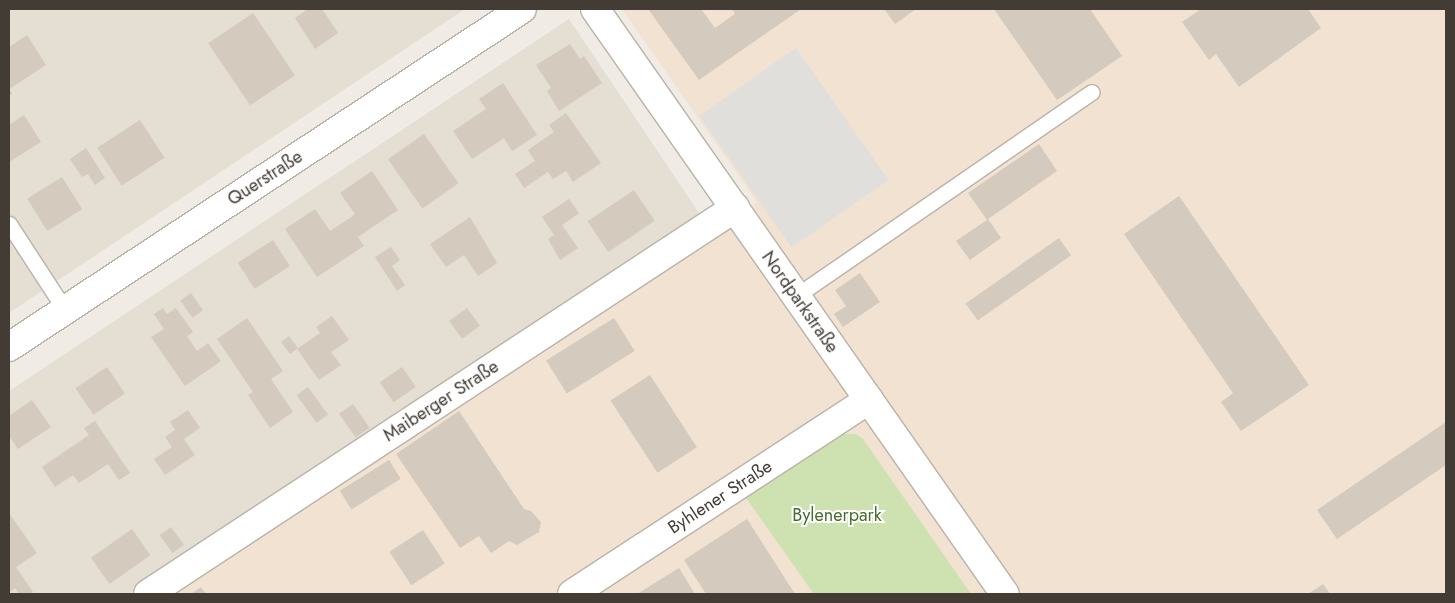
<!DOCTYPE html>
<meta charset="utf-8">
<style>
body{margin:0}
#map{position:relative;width:1455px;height:603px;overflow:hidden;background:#f0ece5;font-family:Jost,sans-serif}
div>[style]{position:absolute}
.residential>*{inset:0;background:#e4ded3}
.commercial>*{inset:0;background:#f1e2d1}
.green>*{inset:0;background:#cde1b1}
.parking>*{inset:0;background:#e1dfdc;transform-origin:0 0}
.building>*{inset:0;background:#d4cabe;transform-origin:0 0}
.roads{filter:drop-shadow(1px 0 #bab3a8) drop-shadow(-1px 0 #bab3a8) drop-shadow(0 1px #bab3a8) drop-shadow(0 -1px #bab3a8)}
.service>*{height:15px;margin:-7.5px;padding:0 7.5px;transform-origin:7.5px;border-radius:7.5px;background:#fff}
.minor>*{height:28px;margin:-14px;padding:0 14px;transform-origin:14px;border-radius:14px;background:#fff}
.tertiary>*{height:28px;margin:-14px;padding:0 14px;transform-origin:14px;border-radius:14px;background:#fff}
span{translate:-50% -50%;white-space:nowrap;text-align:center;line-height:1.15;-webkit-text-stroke:4px #fff;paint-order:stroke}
.street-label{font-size:18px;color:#423c35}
.park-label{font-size:18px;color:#496d2f}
.frame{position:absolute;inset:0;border:10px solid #423c35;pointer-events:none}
</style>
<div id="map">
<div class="residential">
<div style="clip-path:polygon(9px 9px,465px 9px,9px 313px)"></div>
<div style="clip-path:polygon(569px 19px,703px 219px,130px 594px,9px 594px,9px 391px)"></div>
</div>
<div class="commercial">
<div style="clip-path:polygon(622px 9px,1446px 9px,1446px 594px,160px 594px,757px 202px)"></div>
</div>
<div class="green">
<div style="clip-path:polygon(844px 434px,856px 434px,863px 439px,971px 594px,814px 594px,744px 495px)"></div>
</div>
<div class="parking">
<div style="left:796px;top:48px;width:161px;height:118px;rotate:55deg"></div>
</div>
<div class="building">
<div style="clip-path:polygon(308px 9px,322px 9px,338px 33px,315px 49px,295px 18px)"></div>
<div style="clip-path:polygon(648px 9px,701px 9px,715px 28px,735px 14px,732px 9px,801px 9px,699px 80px)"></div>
<div style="clip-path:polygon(884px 9px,916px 9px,895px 24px)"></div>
<div style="clip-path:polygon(994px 9px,1090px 9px,1122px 56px,1057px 100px)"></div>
<div style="clip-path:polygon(1201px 9px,1308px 9px,1321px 28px,1239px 87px,1216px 54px,1209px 60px,1182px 22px)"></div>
<div style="left:253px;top:13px;width:75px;height:54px;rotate:56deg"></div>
<div style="clip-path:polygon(27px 35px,46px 65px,9px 89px,12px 94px,9px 96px,9px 47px)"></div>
<div style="clip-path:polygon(570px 44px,580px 59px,584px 56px,602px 83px,559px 111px,547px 91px,551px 88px,536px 65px)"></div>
<div style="clip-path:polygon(503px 83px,537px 135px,512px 151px,504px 138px,472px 159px,453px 131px,486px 109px,479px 99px)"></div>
<div style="clip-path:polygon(566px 113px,601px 163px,573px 182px,566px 171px,553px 179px,548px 172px,524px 188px,515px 174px,535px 161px,528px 150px,554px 132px,549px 125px)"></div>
<div style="clip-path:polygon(24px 115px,41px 142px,9px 162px,9px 125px)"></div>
<div style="left:140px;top:120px;width:45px;height:51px;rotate:57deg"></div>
<div style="left:424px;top:134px;width:60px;height:44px;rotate:55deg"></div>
<div style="clip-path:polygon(1039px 144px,1057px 171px,988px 219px,1001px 238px,970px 260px,956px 241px,987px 220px,968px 193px)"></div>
<div style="clip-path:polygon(86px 148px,105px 178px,95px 185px,88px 174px,82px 177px,70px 159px)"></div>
<div style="clip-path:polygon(372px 171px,398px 210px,358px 237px,364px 246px,317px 277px,285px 229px,315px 209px,330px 231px,350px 218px,355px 214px,340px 193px)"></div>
<div style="left:62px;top:177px;width:38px;height:41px;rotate:58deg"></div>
<div style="left:634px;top:190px;width:37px;height:56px;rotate:56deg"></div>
<div style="clip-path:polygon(1179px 196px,1309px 385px,1241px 431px,1221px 402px,1233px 393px,1124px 234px)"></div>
<div style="clip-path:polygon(569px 199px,579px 213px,562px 225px,578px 248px,560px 260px,548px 239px,554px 235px,542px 217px)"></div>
<div style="clip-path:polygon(470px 217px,497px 263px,478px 276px,464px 255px,446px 267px,430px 244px)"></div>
<div style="left:1059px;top:238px;width:21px;height:114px;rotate:55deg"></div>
<div style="left:273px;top:240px;width:31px;height:42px;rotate:57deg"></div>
<div style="clip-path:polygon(391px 247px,400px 260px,392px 266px,405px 285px,397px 291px,375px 257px)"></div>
<div style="clip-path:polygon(860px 273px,880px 302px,843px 327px,834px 314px,846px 306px,835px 290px)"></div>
<div style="left:191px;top:293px;width:21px;height:13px;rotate:55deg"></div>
<div style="clip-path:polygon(163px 308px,167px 314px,176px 308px,193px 332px,187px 336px,197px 351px,208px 343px,221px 361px,185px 386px,151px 337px,164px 329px,154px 314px)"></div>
<div style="left:467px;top:308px;width:22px;height:22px;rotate:54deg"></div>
<div style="clip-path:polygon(332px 316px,349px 340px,331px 352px,341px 365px,319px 380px,297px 349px,320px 333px,316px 327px)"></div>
<div style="clip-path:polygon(247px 318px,283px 371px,271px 379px,293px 412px,270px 428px,248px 395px,253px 392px,217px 339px)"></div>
<div style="left:614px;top:318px;width:39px;height:80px;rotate:58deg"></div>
<div style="left:289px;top:336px;width:15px;height:10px;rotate:53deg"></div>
<div style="left:107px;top:367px;width:32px;height:38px;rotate:56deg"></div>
<div style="left:402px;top:367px;width:24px;height:27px;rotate:55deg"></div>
<div style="left:650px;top:375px;width:86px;height:47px;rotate:57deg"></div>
<div style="left:308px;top:387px;width:34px;height:14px;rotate:54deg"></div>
<div style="clip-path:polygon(32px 400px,51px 427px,18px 449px,9px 436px,9px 416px)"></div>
<div style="left:353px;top:404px;width:29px;height:17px;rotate:55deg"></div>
<div style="clip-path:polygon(188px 410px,200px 428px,184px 439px,195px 455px,165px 475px,154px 459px,172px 447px,165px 437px,175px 430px,170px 422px)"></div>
<div style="clip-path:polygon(459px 411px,524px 509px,531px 511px,541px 522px,539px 532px,517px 545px,509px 541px,491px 553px,479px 536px,460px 548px,396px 454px)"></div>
<div style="clip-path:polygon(95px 421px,130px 473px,119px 480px,108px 464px,79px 483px,73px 475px,55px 487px,42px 467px,89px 435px,84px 428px)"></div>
<div style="clip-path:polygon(1446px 422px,1446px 465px,1337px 539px,1317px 510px)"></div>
<div style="left:389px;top:460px;width:22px;height:58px;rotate:58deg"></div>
<div style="clip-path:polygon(9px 513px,37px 553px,16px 567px,33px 592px,30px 594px,19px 594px,15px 588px,9px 593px)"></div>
<div style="clip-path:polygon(747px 519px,795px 594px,706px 594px,684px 560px)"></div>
<div style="left:171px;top:527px;width:22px;height:14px;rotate:54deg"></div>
<div style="left:132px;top:529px;width:32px;height:50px;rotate:55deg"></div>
<div style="left:423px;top:530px;width:40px;height:40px;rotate:57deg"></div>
<div style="clip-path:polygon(679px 568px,695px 594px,637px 594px)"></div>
<div style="clip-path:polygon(1323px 584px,1330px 594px,1308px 594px)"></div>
<div style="clip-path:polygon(201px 587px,206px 594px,191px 594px)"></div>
</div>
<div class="roads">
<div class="service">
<div style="left:9px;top:224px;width:103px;rotate:56.9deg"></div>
<div style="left:796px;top:296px;width:359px;rotate:-34.6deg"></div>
</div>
<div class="minor">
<div style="left:595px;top:9px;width:714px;rotate:54.98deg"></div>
<div style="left:148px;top:594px;width:703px;rotate:-33.33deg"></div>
<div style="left:572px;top:594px;width:355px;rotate:-33.2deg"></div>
</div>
<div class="tertiary">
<div style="left:9px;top:347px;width:614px;rotate:-33.38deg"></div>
</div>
</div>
<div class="street-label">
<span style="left:265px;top:178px;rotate:-33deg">Querstraße</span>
<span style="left:800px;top:302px;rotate:55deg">Nordparkstraße</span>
<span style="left:441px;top:401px;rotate:-33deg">Maiberger Straße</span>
<span style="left:720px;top:497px;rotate:-33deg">Byhlener Straße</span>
</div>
<div class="park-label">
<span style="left:837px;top:515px">Bylenerpark</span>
</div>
<div class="frame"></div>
</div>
